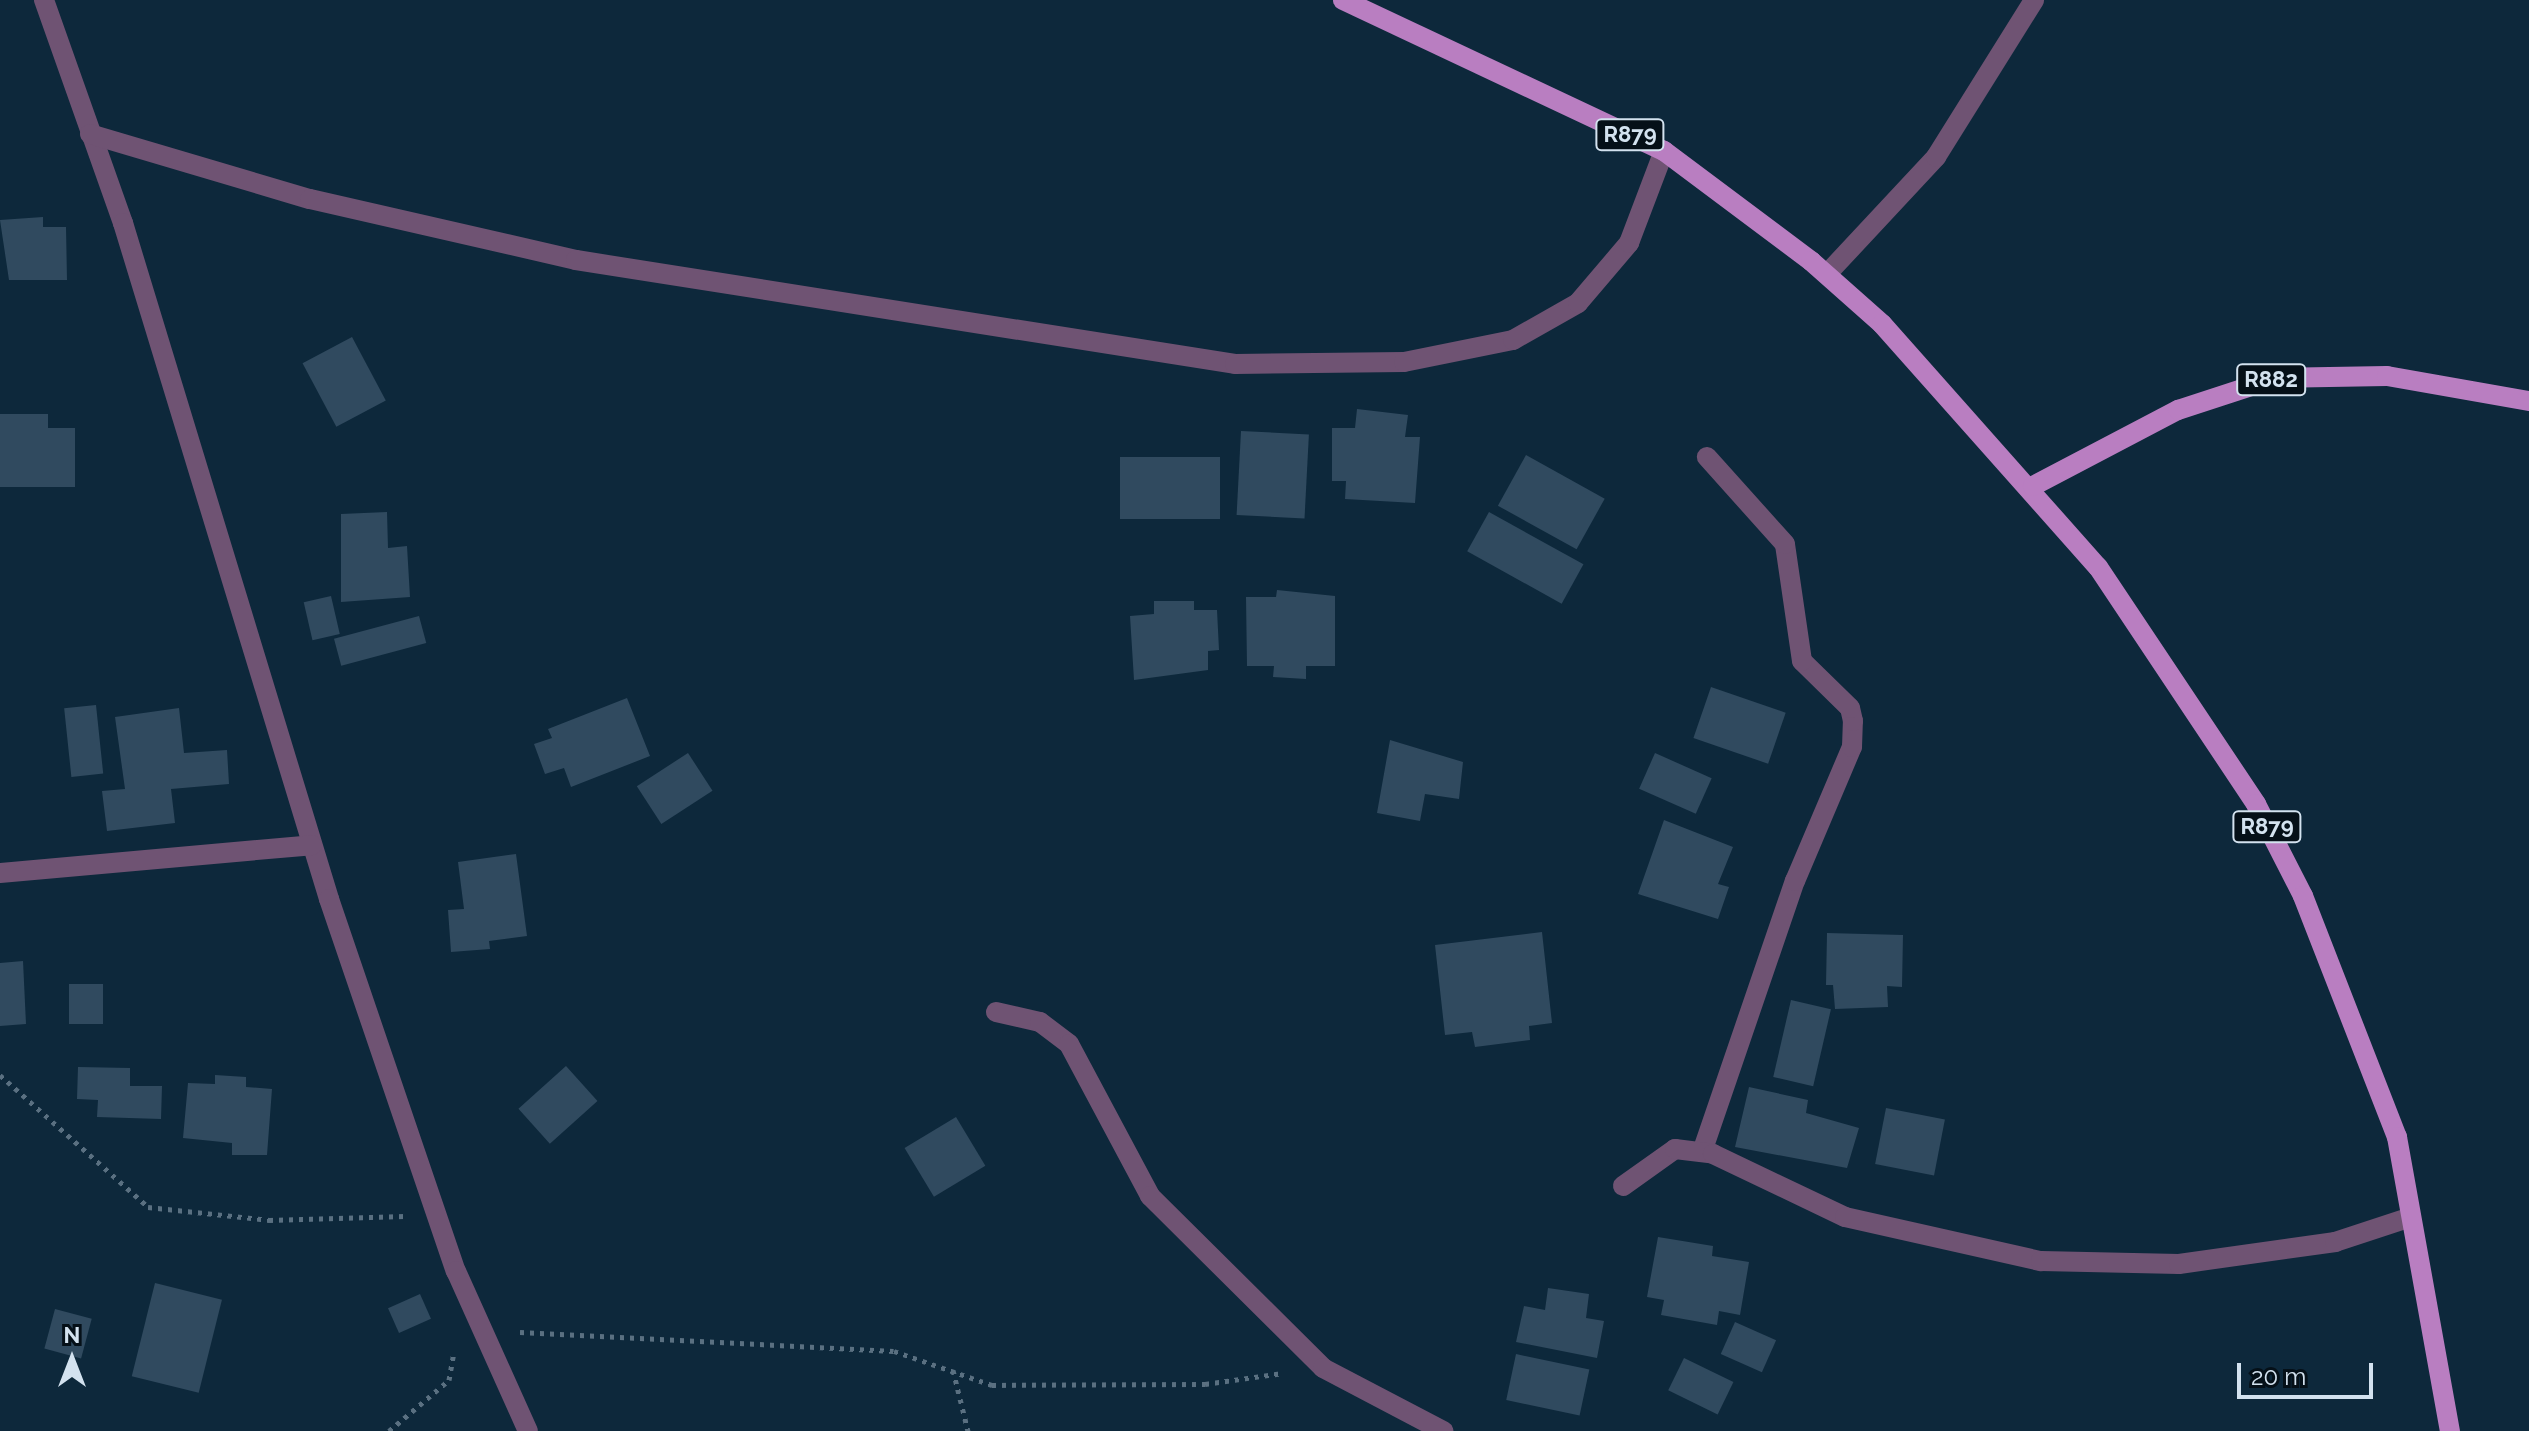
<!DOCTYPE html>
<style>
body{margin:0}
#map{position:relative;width:2529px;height:1431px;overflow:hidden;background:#0d283b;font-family:Raleway,sans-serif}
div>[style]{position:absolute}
.building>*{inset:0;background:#304a5f;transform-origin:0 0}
.path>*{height:5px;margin-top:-2.5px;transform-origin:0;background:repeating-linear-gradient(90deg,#5a7081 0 4px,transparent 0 10px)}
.minor>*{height:20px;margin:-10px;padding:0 10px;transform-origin:10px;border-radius:10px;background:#6f5373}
.primary>*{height:20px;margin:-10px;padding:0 10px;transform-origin:10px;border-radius:10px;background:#b97ec1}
span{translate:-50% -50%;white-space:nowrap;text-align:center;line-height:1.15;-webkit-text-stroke:6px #051018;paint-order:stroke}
.shield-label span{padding:2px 6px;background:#051018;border:2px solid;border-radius:6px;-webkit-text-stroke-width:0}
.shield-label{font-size:22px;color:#d3e2ef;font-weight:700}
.north{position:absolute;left:32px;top:1319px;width:80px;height:80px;-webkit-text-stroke:6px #051018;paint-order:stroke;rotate:0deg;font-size:22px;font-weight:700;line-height:32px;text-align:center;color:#d3e2ef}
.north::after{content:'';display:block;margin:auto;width:28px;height:36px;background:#d3e2ef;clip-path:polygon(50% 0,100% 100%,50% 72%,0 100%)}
.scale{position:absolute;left:2237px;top:1363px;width:136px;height:36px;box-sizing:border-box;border:4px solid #d3e2ef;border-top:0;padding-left:10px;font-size:24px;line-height:28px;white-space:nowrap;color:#d3e2ef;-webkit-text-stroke:6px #051018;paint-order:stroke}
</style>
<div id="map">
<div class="building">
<div style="clip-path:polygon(43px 217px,43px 227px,66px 227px,67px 280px,9px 280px,0 220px)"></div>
<div style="left:352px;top:337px;width:72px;height:56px;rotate:62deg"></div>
<div style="clip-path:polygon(1357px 409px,1408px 415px,1405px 437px,1420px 437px,1415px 503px,1345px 499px,1346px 481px,1332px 481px,1332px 428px,1355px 428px)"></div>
<div style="clip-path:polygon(0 414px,48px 414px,48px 428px,75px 428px,75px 487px,0 487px)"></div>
<div style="left:1241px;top:431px;width:68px;height:84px;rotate:3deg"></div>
<div style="left:1526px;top:455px;width:90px;height:58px;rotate:29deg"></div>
<div style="left:1220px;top:457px;width:62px;height:100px;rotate:90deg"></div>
<div style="clip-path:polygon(387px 512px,388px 548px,407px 546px,410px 597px,341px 602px,341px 514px)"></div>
<div style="left:1489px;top:512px;width:108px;height:45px;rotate:29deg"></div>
<div style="clip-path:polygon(1277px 590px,1335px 596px,1335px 666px,1306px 666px,1306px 679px,1273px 677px,1274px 666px,1247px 666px,1246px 597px,1276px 597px)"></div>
<div style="left:331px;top:596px;width:39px;height:28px;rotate:77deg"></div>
<div style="clip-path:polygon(1154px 601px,1194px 601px,1194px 610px,1217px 610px,1219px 650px,1208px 651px,1208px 670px,1134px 680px,1130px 616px,1154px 614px)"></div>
<div style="left:419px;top:616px;width:28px;height:88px;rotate:75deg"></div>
<div style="left:1711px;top:687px;width:79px;height:54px;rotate:19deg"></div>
<div style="clip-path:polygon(627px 698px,650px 756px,571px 787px,564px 768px,545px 774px,534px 744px,552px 738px,548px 729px)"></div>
<div style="left:96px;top:705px;width:69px;height:32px;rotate:84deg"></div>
<div style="clip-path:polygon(179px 708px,184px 753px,227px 750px,229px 784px,171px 789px,175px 823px,107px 831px,102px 791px,125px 789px,115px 717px)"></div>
<div style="clip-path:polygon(1390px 740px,1463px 762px,1459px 799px,1425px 794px,1420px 821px,1377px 813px)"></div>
<div style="left:688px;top:753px;width:45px;height:61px;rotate:57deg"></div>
<div style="left:1655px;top:753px;width:62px;height:39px;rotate:24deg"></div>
<div style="clip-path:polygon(1664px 820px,1733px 847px,1718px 884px,1729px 887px,1718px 919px,1638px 894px)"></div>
<div style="clip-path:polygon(516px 854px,527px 936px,489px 941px,490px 949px,451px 952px,448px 910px,464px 909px,458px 862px)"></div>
<div style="clip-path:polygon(1542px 932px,1552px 1023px,1529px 1026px,1530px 1040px,1475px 1047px,1472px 1032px,1445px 1035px,1435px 945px)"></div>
<div style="clip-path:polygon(1827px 933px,1903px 935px,1902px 987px,1887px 986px,1888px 1007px,1835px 1009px,1833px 985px,1826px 985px)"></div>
<div style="clip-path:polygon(23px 961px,26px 1024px,0 1026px,0 963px)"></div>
<div style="left:69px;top:984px;width:34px;height:40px"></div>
<div style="left:1791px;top:1000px;width:41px;height:79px;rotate:13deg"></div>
<div style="left:566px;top:1066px;width:47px;height:64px;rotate:48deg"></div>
<div style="clip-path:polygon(78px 1067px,130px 1068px,130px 1086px,162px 1086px,161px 1119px,97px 1117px,98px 1100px,77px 1099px)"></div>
<div style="clip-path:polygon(215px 1075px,246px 1077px,246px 1087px,272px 1089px,267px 1155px,232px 1155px,232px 1143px,183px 1138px,188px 1083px,215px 1084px)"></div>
<div style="clip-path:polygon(1749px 1087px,1808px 1100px,1806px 1113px,1859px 1128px,1847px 1168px,1735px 1147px)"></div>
<div style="left:1886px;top:1108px;width:60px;height:57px;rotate:11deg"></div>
<div style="left:956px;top:1117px;width:57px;height:60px;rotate:59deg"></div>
<div style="clip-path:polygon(1658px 1237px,1713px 1246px,1712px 1256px,1749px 1262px,1740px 1315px,1719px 1311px,1717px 1325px,1661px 1315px,1664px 1300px,1647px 1297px)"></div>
<div style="left:155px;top:1283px;width:69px;height:96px;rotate:14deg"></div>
<div style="clip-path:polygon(1548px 1288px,1589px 1294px,1586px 1318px,1604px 1321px,1597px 1358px,1516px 1342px,1524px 1306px,1545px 1310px)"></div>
<div style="left:420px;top:1294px;width:27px;height:35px;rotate:66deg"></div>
<div style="left:55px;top:1309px;width:38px;height:41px;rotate:15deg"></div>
<div style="left:1735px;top:1322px;width:45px;height:35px;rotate:24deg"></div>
<div style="left:1516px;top:1354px;width:75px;height:47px;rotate:12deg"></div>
<div style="left:1684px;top:1358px;width:55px;height:36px;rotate:26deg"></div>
</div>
<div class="path">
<div style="left:0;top:1075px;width:198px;rotate:41.7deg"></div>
<div style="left:148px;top:1207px;width:122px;rotate:6.1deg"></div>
<div style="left:269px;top:1220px;width:136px;rotate:-1.7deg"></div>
<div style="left:520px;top:1332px;width:374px;rotate:2.9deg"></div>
<div style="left:894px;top:1351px;width:104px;rotate:19.1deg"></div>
<div style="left:992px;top:1385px;width:213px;rotate:-0.3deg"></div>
<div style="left:1205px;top:1384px;width:79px;rotate:-8deg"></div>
<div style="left:953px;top:1370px;width:63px;rotate:76.2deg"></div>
<div style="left:389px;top:1431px;width:79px;rotate:-40.4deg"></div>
<div style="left:449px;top:1380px;width:29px;rotate:-80deg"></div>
</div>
<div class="minor">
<div style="left:44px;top:0;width:237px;rotate:70.5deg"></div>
<div style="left:123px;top:223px;width:707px;rotate:73.05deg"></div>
<div style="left:329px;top:899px;width:393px;rotate:71.2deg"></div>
<div style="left:456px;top:1271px;width:175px;rotate:65.8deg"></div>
<div style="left:90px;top:134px;width:229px;rotate:16.5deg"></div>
<div style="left:310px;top:199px;width:273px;rotate:12.9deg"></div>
<div style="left:576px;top:260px;width:667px;rotate:8.97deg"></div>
<div style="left:1235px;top:364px;width:169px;rotate:-0.7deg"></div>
<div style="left:1404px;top:362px;width:111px;rotate:-11.4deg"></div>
<div style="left:1513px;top:340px;width:75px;rotate:-29.6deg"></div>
<div style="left:1578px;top:303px;width:79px;rotate:-49.6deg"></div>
<div style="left:1629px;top:243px;width:98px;rotate:-69.2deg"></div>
<div style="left:1827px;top:274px;width:160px;rotate:-47deg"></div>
<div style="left:1936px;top:157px;width:185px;rotate:-58deg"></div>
<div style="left:0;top:873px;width:313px;rotate:-5.1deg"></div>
<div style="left:996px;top:1012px;width:45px;rotate:12.8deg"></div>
<div style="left:1040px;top:1022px;width:36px;rotate:37deg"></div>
<div style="left:1069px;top:1044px;width:172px;rotate:61.9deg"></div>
<div style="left:1150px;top:1196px;width:244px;rotate:44.8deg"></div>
<div style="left:1323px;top:1368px;width:136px;rotate:27.7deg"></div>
<div style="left:1702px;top:1152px;width:287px;rotate:-71.1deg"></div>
<div style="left:1795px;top:881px;width:146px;rotate:-67deg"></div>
<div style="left:1852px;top:747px;width:26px;rotate:-88deg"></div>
<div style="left:1853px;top:721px;width:13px;rotate:-103deg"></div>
<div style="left:1850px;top:708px;width:67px;rotate:-135.6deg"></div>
<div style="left:1802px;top:661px;width:118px;rotate:-98.3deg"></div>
<div style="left:1785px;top:544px;width:117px;rotate:-131.9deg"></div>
<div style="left:1623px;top:1186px;width:64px;rotate:-35.4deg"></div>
<div style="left:1675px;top:1149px;width:38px;rotate:7deg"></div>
<div style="left:1713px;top:1154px;width:146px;rotate:25.5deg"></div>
<div style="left:1845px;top:1217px;width:201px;rotate:12.7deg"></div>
<div style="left:2041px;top:1261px;width:138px;rotate:1.2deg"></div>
<div style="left:2179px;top:1264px;width:158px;rotate:-8deg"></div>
<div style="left:2335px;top:1242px;width:80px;rotate:-18.2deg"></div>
</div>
<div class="primary">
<div style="left:1343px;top:0;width:355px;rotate:25.2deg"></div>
<div style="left:1664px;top:151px;width:184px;rotate:36.8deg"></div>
<div style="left:1811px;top:261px;width:95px;rotate:41.6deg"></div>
<div style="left:1882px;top:324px;width:325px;rotate:48.4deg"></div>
<div style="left:2098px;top:567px;width:285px;rotate:56.3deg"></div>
<div style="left:2256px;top:804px;width:103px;rotate:62.9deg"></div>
<div style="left:2303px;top:896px;width:259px;rotate:68.7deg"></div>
<div style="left:2397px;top:1137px;width:299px;rotate:79.8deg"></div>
<div style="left:2033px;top:486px;width:164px;rotate:-27.7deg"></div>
<div style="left:2178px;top:410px;width:103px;rotate:-18.1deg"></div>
<div style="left:2276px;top:378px;width:111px;rotate:-1deg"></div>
<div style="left:2387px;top:376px;width:144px;rotate:10deg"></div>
</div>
<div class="shield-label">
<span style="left:1630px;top:135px">R879</span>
<span style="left:2271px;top:380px">R882</span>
<span style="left:2267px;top:827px">R879</span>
</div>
<div class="north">N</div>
<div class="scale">20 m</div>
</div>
